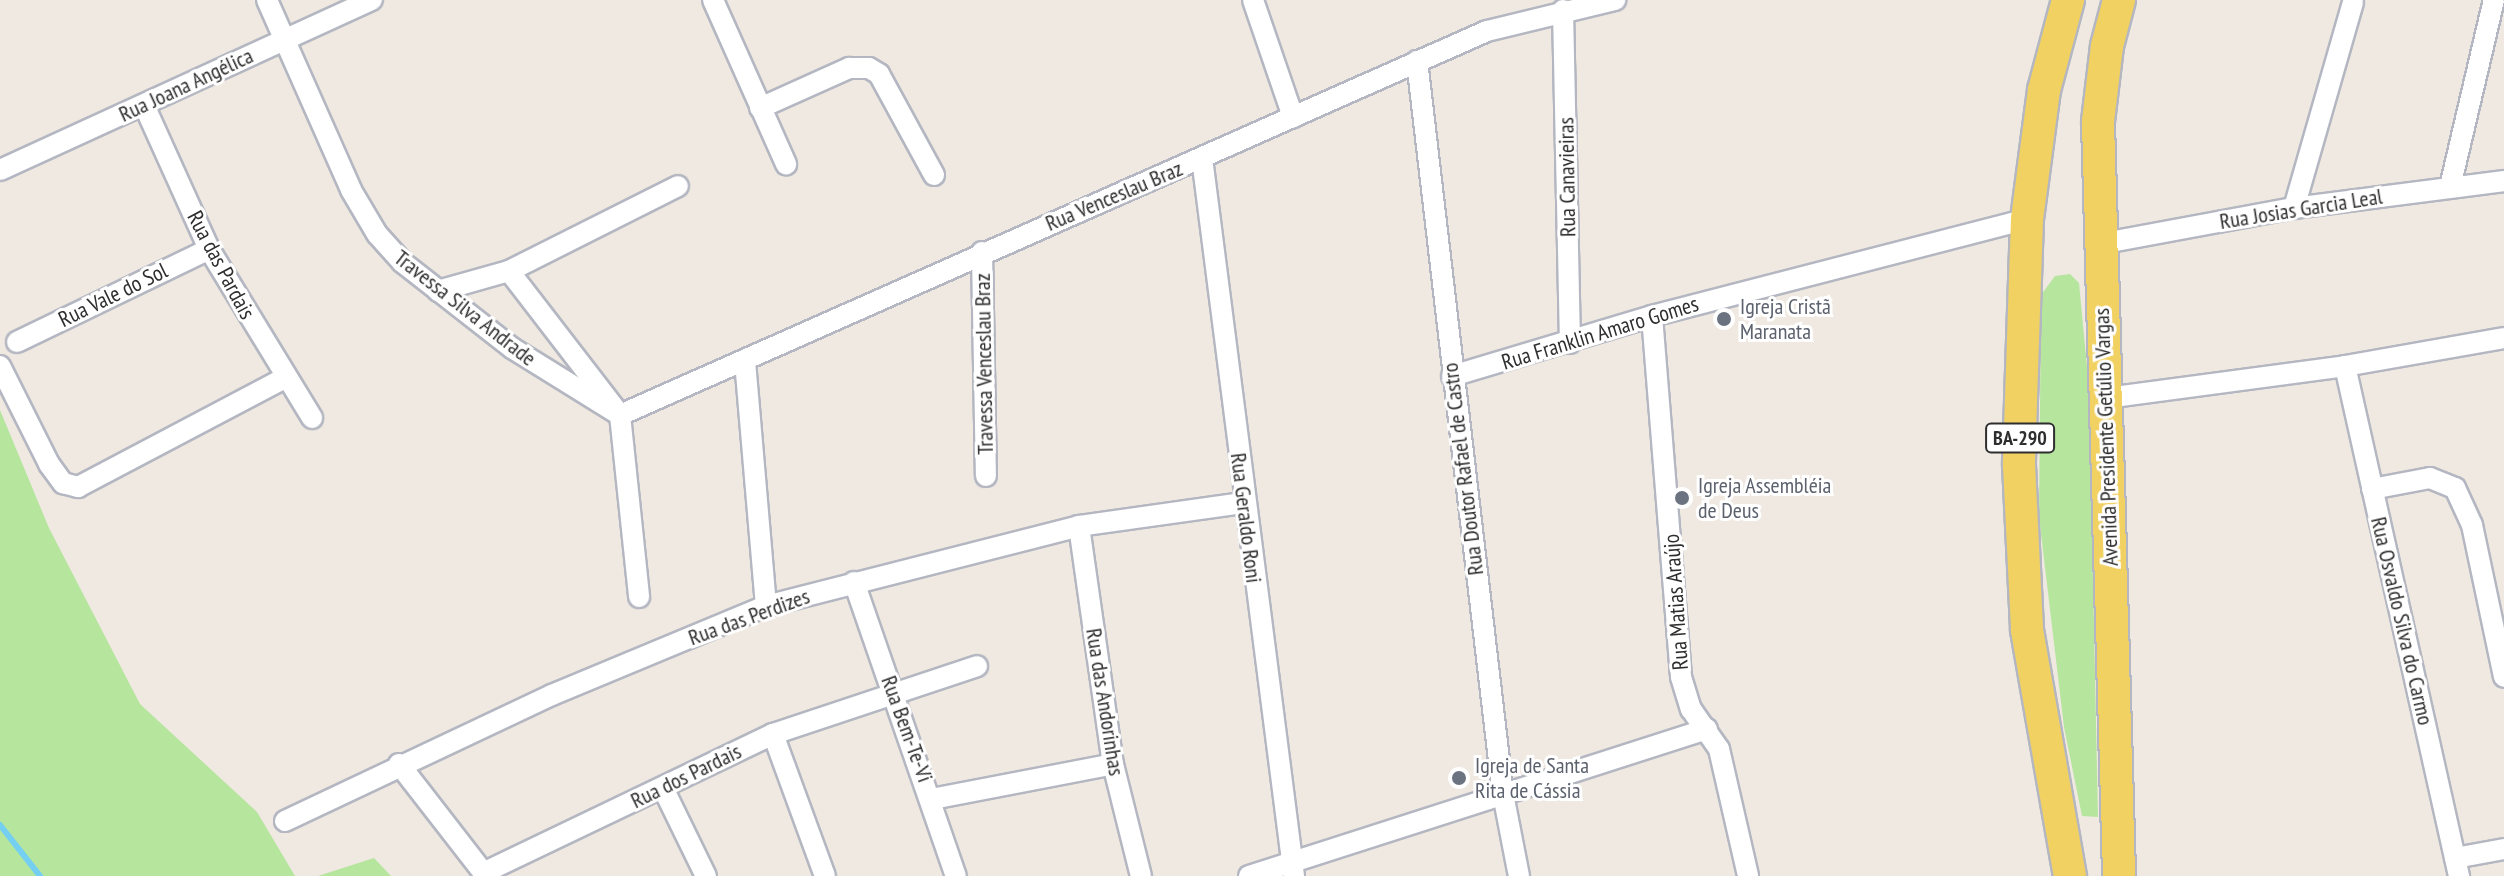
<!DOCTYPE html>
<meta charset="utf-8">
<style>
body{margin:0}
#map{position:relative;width:2504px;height:876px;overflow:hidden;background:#efe9e1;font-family:"PT Sans Narrow",sans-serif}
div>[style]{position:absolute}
.green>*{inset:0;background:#b6e59e}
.stream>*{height:6px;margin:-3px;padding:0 3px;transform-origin:3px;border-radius:3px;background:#75cff0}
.roads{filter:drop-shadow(2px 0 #b4b7c1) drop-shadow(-2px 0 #b4b7c1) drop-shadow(0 2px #b4b7c1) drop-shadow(0 -2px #b4b7c1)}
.street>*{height:20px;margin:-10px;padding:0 10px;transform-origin:10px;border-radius:10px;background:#fff}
.primary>*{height:32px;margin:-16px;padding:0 16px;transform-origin:16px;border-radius:16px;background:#f2d163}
.dots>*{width:22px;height:22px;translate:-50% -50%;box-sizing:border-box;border:4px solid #fff;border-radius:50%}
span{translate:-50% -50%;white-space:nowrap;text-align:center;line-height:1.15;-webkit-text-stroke:6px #fff;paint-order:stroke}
.shield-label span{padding:2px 6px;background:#fff;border:2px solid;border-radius:6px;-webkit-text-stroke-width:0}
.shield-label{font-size:20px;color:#2e2e2e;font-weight:700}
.street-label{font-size:22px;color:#2e2e2e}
.worship-label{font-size:22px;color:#5b616d}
.left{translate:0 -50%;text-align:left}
</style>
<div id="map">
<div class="green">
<div style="clip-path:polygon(2070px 274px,2079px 283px,2089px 388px,2098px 817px,2082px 816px,2064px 727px,2039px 517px,2041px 295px,2055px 276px)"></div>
<div style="clip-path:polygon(0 410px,49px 528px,140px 704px,257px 812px,295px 876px,0 876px)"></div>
<div style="clip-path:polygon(374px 858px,391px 876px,318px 876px)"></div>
</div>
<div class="stream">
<div style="left:0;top:825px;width:65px;rotate:51.9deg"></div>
</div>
<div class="roads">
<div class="street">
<div style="left:267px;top:0;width:208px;rotate:66.1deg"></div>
<div style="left:351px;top:190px;width:51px;rotate:59.4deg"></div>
<div style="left:377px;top:234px;width:38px;rotate:48deg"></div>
<div style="left:402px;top:262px;width:140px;rotate:38deg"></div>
<div style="left:512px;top:348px;width:127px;rotate:31.8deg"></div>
<div style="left:713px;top:0;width:180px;rotate:66deg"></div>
<div style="left:1253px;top:0;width:124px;rotate:71.1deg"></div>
<div style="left:1563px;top:10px;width:333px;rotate:88.8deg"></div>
<div style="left:1417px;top:61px;width:738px;rotate:83.31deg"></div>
<div style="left:1503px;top:794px;width:84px;rotate:79deg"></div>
<div style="left:144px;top:105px;width:158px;rotate:65.7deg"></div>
<div style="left:209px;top:249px;width:198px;rotate:58.6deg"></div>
<div style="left:760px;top:108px;width:98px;rotate:-24.2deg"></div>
<div style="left:849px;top:68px;width:20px"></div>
<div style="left:869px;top:68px;width:12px;rotate:31deg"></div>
<div style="left:879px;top:74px;width:115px;rotate:61.4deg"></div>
<div style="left:1202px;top:158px;width:724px;rotate:82.7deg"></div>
<div style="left:0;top:170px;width:409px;rotate:-24.6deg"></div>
<div style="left:2450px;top:187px;width:192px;rotate:-76.8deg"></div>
<div style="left:2294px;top:208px;width:214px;rotate:-74deg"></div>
<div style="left:2099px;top:244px;width:198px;rotate:-10.5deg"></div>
<div style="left:2294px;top:208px;width:212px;rotate:-7.3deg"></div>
<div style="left:982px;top:252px;width:224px;rotate:89deg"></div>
<div style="left:509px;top:271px;width:182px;rotate:52.4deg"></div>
<div style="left:620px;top:415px;width:183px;rotate:84deg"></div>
<div style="left:438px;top:291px;width:74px;rotate:-15.7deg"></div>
<div style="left:509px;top:271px;width:189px;rotate:-26.7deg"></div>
<div style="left:1652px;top:316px;width:362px;rotate:85.4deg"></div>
<div style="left:1681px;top:677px;width:34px;rotate:73deg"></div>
<div style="left:1691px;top:709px;width:49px;rotate:55deg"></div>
<div style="left:1719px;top:749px;width:130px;rotate:77.1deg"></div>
<div style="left:17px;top:342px;width:213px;rotate:-25.8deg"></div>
<div style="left:745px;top:361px;width:246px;rotate:85.1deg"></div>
<div style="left:0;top:366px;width:110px;rotate:63.4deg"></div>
<div style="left:49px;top:464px;width:24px;rotate:54deg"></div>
<div style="left:63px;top:483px;width:16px;rotate:15deg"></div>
<div style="left:78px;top:487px;width:234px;rotate:-27.8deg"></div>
<div style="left:2345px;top:366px;width:523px;rotate:77.4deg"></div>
<div style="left:1452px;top:376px;width:209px;rotate:-16.7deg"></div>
<div style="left:1652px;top:316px;width:387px;rotate:-14.5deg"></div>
<div style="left:2106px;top:398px;width:241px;rotate:-7.6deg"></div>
<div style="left:2345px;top:366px;width:161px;rotate:-10deg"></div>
<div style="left:620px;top:415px;width:948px;rotate:-23.89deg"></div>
<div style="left:1487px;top:31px;width:132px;rotate:-13.6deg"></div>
<div style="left:2372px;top:489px;width:59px;rotate:-10.7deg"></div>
<div style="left:2430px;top:478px;width:27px;rotate:22deg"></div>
<div style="left:2455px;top:488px;width:41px;rotate:65.3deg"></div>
<div style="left:2472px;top:525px;width:155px;rotate:78.1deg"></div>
<div style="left:1079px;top:526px;width:240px;rotate:81.9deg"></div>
<div style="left:1113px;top:764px;width:115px;rotate:76deg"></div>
<div style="left:854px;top:582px;width:311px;rotate:70.9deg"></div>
<div style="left:773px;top:734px;width:151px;rotate:69.9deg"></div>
<div style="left:399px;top:764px;width:142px;rotate:52.2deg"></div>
<div style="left:663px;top:788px;width:98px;rotate:64deg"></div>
<div style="left:932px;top:799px;width:184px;rotate:-10.9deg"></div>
<div style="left:285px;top:821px;width:295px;rotate:-25.3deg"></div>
<div style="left:552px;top:695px;width:232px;rotate:-22.6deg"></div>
<div style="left:766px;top:606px;width:323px;rotate:-14.3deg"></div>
<div style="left:1079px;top:526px;width:166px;rotate:-8deg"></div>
<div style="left:2455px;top:858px;width:50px;rotate:-10.4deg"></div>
<div style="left:483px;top:873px;width:322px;rotate:-25.6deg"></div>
<div style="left:773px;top:734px;width:215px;rotate:-18.4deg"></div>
<div style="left:1249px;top:876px;width:481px;rotate:-17.8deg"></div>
</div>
<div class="primary">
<div style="left:2068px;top:0;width:93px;rotate:104.9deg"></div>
<div style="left:2044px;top:90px;width:130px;rotate:97.5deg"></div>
<div style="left:2027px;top:219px;width:246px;rotate:91.9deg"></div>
<div style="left:2019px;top:465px;width:165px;rotate:87.2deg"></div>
<div style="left:2027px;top:630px;width:250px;rotate:80.1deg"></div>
<div style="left:2119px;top:0;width:48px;rotate:104.6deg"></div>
<div style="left:2107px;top:46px;width:77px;rotate:96.8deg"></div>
<div style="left:2098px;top:122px;width:754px;rotate:88.4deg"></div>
</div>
</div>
<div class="dots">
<div style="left:1724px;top:319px;background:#6b7280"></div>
<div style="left:1682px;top:498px;background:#6b7280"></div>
<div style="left:1459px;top:778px;background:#6b7280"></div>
</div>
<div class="shield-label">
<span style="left:2020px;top:438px">BA-290</span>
</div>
<div class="street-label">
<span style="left:186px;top:85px;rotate:-25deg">Rua Joana Angélica</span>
<span style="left:1567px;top:177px;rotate:-91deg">Rua Canavieiras</span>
<span style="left:1114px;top:196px;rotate:-23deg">Rua Venceslau Braz</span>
<span style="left:2301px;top:209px;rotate:-9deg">Rua Josias Garcia Leal</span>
<span style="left:221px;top:265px;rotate:62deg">Rua das Pardais</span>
<span style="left:113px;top:295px;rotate:-26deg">Rua Vale do Sol</span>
<span style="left:465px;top:308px;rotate:38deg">Travessa Silva Andrade</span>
<span style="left:1600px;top:333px;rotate:-17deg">Rua Franklin Amaro Gomes</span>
<span style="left:984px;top:364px;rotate:-91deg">Travessa Venceslau Braz</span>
<span style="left:2106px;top:437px;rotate:-92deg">Avenida Presidente Getúlio Vargas</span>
<span style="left:1463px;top:469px;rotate:-97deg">Rua Doutor Rafael de Castro</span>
<span style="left:1246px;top:518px;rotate:83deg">Rua Geraldo Roni</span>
<span style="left:1676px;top:602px;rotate:-94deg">Rua Matias Araújo</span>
<span style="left:749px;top:617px;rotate:-20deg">Rua das Perdizes</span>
<span style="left:2402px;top:621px;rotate:77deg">Rua Osvaldo Silva do Carmo</span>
<span style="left:1105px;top:702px;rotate:81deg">Rua das Andorinhas</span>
<span style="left:907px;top:729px;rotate:70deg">Rua Bem-Te-Vi</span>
<span style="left:686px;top:776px;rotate:-26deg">Rua dos Pardais</span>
</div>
<div class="worship-label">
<span class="left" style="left:1740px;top:319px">Igreja Cristã<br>Maranata</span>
<span class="left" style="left:1698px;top:498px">Igreja Assembléia<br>de Deus</span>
<span class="left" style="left:1475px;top:778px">Igreja de Santa<br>Rita de Cássia</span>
</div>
</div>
